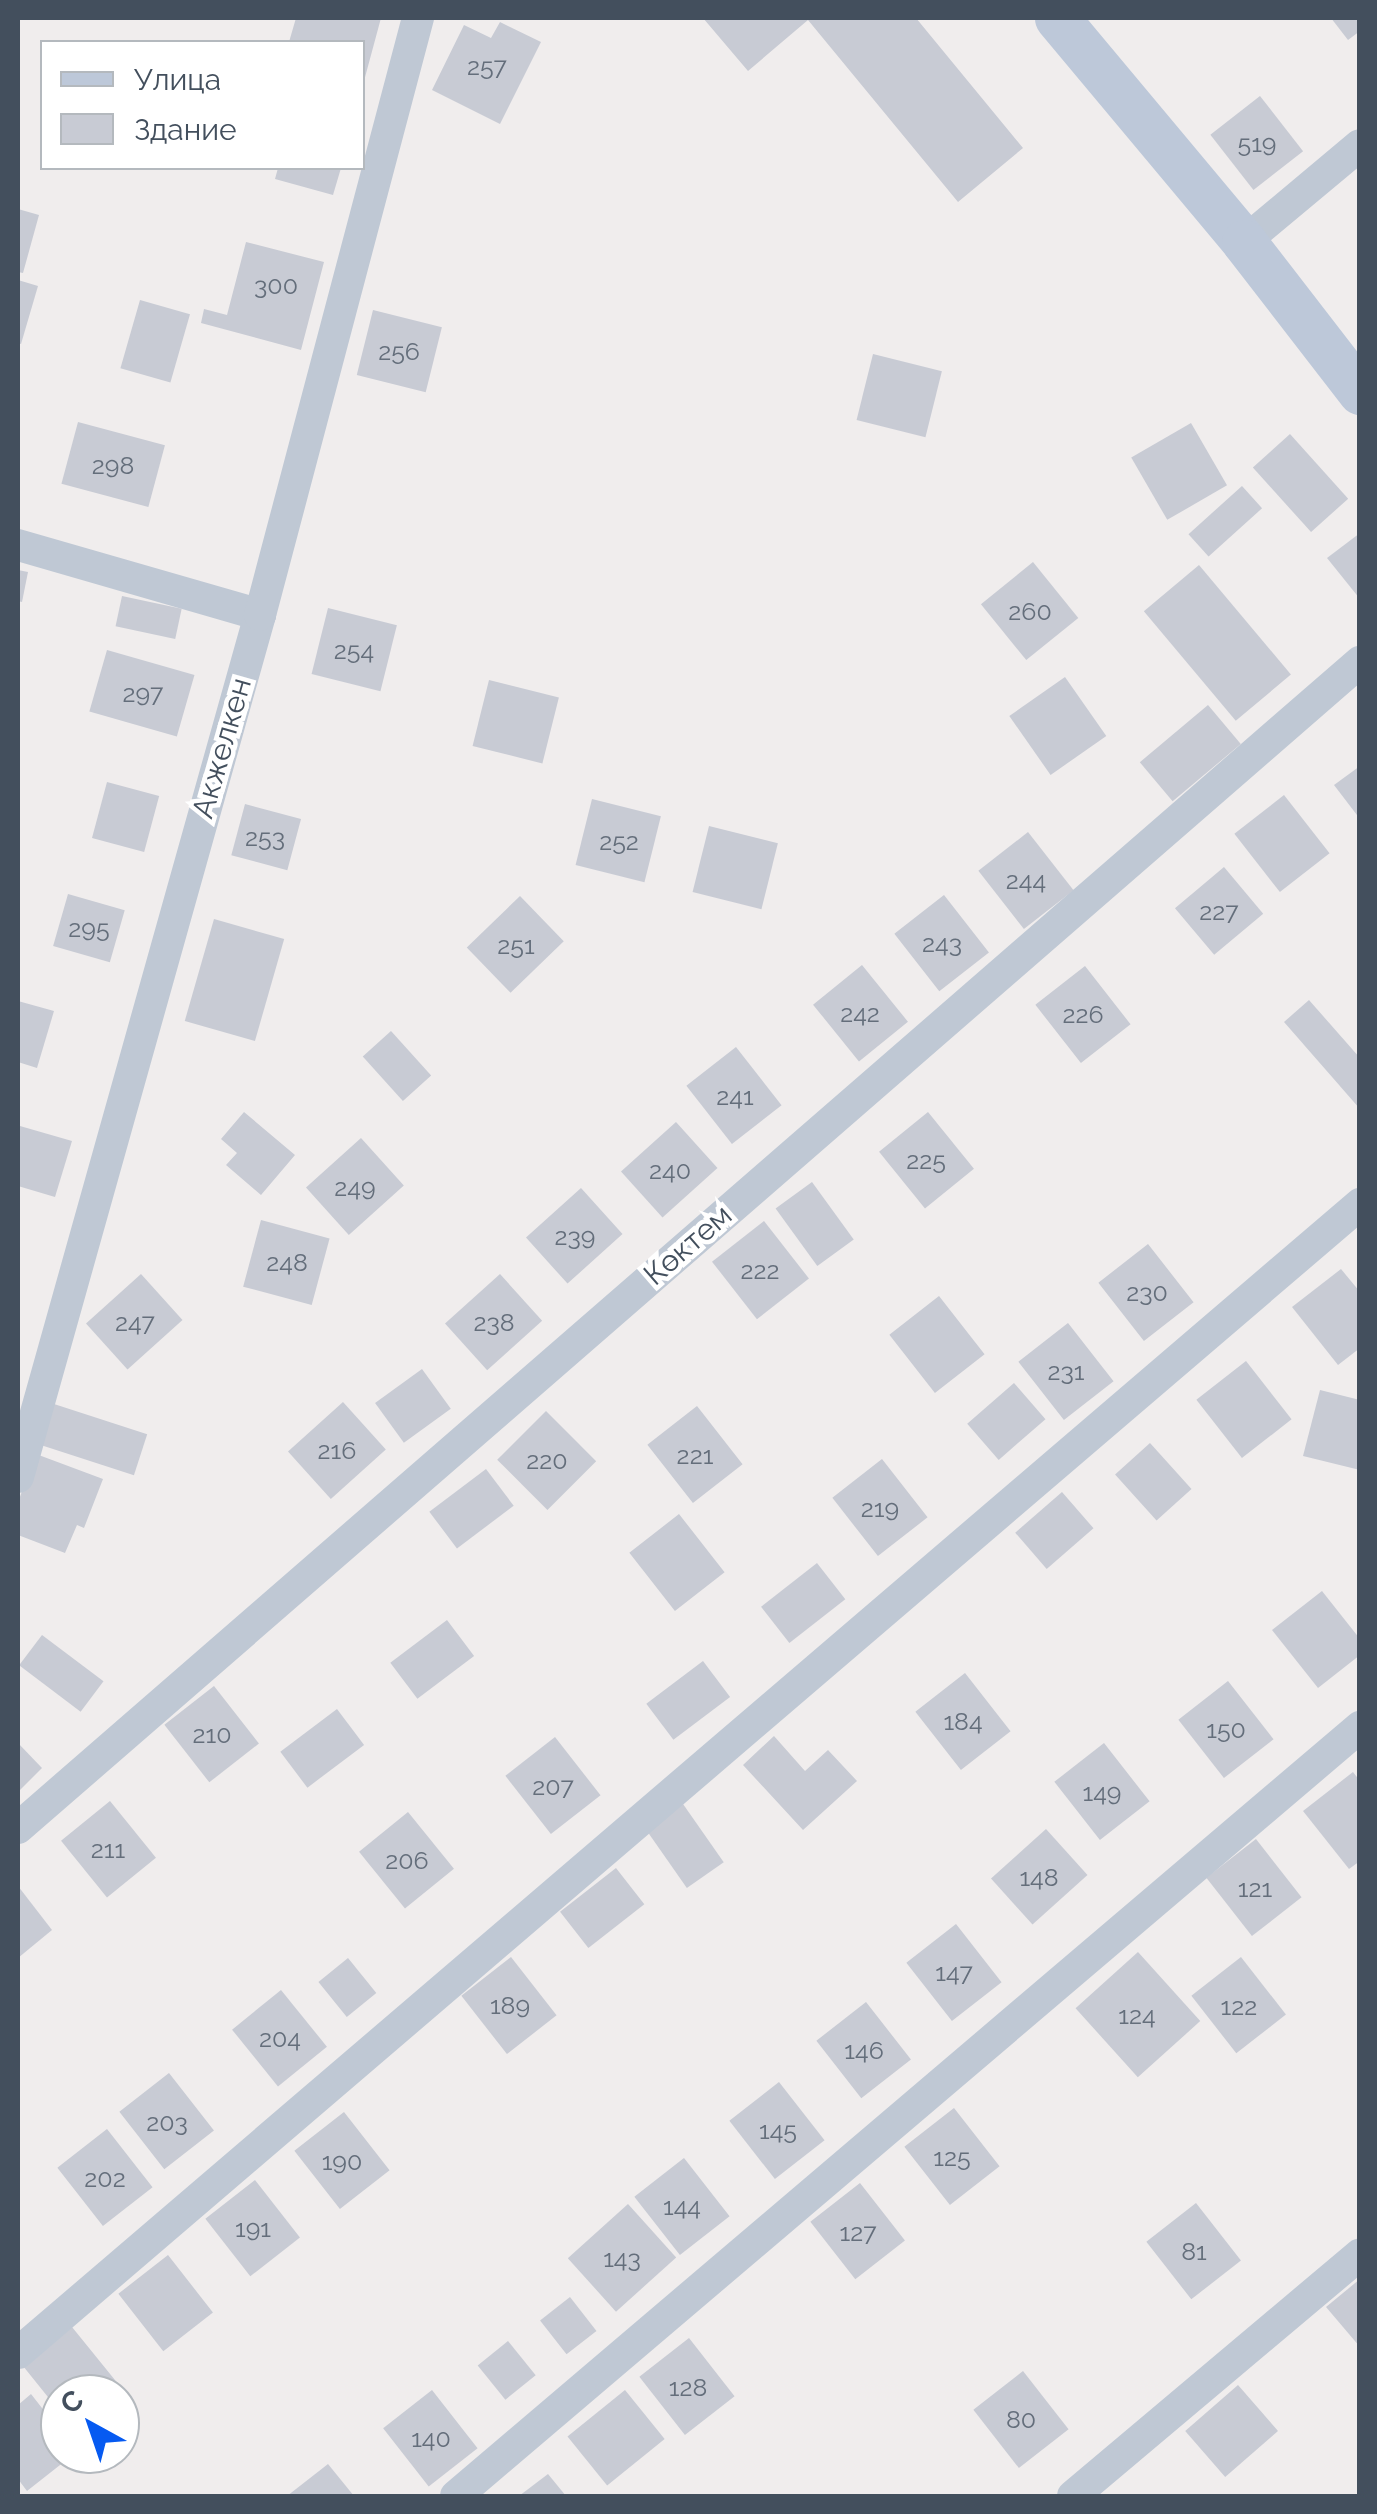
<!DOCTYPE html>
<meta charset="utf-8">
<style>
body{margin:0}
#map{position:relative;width:1377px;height:2514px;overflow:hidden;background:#f0eded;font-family:Raleway,sans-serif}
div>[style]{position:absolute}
.building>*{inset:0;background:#c8cbd4;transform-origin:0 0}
.street>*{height:32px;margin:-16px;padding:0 16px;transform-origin:16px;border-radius:16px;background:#bfc8d4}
.secondary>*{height:45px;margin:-22.5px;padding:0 22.5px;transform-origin:22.5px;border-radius:22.5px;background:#bdc8d9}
span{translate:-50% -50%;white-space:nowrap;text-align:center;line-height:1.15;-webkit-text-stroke:9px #fff;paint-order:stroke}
.number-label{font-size:25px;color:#646e7b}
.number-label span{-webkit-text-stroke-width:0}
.street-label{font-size:30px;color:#434f5d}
.frame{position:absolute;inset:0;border:20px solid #434f5d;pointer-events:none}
.legend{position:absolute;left:40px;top:40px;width:325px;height:130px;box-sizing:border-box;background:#fff;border:2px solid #b4b9be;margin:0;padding:12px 18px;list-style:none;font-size:30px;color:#434f5d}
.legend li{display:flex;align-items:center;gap:20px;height:50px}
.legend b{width:50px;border:2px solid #b4b9be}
.north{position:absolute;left:40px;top:2374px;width:100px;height:100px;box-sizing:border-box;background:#fff;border:2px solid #b4b9be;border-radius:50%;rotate:320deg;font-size:28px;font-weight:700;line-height:40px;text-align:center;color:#434f5d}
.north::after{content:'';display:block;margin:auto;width:35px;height:45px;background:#065af1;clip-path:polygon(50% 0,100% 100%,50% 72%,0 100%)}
</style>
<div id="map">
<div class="building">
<div style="clip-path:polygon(296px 18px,381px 18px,364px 81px,362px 42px,289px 42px)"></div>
<div style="clip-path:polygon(703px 18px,916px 18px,1023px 148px,958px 202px,808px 20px,748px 71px)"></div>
<div style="clip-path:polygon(1331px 18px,1360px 18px,1360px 31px,1348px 40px)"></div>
<div style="clip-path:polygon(500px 22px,541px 42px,500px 124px,432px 90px,464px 25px,491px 38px)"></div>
<div style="left:1260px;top:96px;width:70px;height:63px;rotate:52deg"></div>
<div style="clip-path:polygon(278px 168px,341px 168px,333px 195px,275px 179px)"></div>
<div style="clip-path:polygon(18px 209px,39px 215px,23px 273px,18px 272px)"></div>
<div style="clip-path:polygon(246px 242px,324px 262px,301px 350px,201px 323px,204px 309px,227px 315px)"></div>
<div style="clip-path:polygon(18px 280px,38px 286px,21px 344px,18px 343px)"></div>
<div style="left:140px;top:300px;width:52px;height:71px;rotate:16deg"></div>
<div style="left:373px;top:310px;width:71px;height:67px;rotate:14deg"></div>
<div style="left:873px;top:354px;width:71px;height:68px;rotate:14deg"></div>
<div style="left:78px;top:422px;width:90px;height:64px;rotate:15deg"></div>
<div style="left:1191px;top:423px;width:72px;height:69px;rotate:60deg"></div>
<div style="left:1290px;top:434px;width:87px;height:50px;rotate:48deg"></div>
<div style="left:1242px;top:486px;width:30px;height:72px;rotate:48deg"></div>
<div style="clip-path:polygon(1360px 533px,1360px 599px,1327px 558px)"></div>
<div style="left:1033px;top:562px;width:72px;height:67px;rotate:51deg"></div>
<div style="left:1199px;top:565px;width:143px;height:72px;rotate:50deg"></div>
<div style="clip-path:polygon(18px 570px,28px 572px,22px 602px,18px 601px)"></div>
<div style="left:122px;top:596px;width:61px;height:31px;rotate:12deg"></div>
<div style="left:328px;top:608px;width:71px;height:68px;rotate:14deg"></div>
<div style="left:107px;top:650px;width:91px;height:64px;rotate:16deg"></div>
<div style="left:1065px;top:677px;width:72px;height:68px;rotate:55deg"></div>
<div style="left:489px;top:680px;width:72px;height:68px;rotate:14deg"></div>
<div style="left:1208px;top:705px;width:51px;height:89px;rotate:50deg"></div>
<div style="clip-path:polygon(1360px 766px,1360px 819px,1334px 785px)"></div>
<div style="left:107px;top:782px;width:54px;height:58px;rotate:15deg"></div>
<div style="left:1284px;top:795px;width:74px;height:63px;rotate:52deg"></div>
<div style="left:592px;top:799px;width:71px;height:68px;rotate:14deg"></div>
<div style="left:245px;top:804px;width:58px;height:53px;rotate:15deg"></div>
<div style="left:709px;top:826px;width:71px;height:68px;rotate:14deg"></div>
<div style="left:1028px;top:832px;width:74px;height:63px;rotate:52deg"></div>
<div style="left:1224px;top:867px;width:61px;height:64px;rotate:50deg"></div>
<div style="left:68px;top:894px;width:59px;height:54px;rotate:16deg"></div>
<div style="left:944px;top:895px;width:73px;height:63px;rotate:52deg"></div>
<div style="left:520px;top:896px;width:63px;height:74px;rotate:46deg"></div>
<div style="left:214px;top:919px;width:73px;height:106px;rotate:16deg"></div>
<div style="left:862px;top:965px;width:73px;height:63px;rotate:51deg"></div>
<div style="left:1085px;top:966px;width:74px;height:63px;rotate:52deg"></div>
<div style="clip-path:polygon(1309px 1000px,1360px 1058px,1360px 1109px,1284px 1022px)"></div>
<div style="clip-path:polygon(18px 1001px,54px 1011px,37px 1068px,18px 1062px)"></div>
<div style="left:391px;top:1031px;width:60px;height:38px;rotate:48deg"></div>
<div style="left:736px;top:1047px;width:74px;height:63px;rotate:52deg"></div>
<div style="clip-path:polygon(244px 1112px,295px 1155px,261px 1195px,226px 1165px,237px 1153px,221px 1139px)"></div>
<div style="left:928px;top:1112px;width:73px;height:63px;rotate:51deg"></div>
<div style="left:676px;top:1122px;width:62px;height:74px;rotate:48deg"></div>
<div style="clip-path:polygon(20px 1126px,72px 1141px,55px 1197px,18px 1186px)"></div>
<div style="left:361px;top:1138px;width:64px;height:74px;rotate:48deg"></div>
<div style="left:812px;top:1182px;width:71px;height:45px;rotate:54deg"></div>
<div style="left:581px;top:1188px;width:62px;height:74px;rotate:48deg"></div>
<div style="left:261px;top:1220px;width:71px;height:69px;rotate:15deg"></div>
<div style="left:764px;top:1221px;width:73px;height:66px;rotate:52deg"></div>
<div style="left:1148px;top:1244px;width:74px;height:63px;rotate:52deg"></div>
<div style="clip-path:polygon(1341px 1269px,1360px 1292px,1360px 1348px,1338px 1365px,1292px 1307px)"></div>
<div style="left:141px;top:1274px;width:62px;height:74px;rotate:48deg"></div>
<div style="left:500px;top:1274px;width:63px;height:74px;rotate:48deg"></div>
<div style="left:939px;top:1296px;width:74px;height:63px;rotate:52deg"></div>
<div style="left:1068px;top:1323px;width:74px;height:63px;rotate:52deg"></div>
<div style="left:1246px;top:1361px;width:74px;height:63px;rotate:52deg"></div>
<div style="left:422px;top:1369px;width:49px;height:58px;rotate:54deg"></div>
<div style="left:1014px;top:1383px;width:48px;height:62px;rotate:49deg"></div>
<div style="clip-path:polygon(1320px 1390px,1360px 1400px,1360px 1470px,1303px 1456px)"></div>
<div style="left:343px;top:1402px;width:64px;height:74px;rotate:48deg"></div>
<div style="left:54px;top:1404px;width:98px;height:43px;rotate:18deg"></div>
<div style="left:697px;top:1406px;width:74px;height:63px;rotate:52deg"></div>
<div style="left:546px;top:1411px;width:71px;height:69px;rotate:45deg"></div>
<div style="left:1150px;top:1443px;width:62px;height:47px;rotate:48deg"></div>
<div style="clip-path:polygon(36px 1454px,103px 1479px,84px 1528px,77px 1525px,65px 1553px,18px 1535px,18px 1502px)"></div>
<div style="left:882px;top:1459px;width:74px;height:63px;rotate:52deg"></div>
<div style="left:486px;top:1469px;width:46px;height:71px;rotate:53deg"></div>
<div style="left:1062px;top:1492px;width:48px;height:62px;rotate:49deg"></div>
<div style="left:679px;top:1514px;width:74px;height:63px;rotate:52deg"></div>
<div style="left:817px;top:1563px;width:46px;height:71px;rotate:52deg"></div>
<div style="clip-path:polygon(1322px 1591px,1360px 1639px,1360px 1655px,1318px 1688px,1272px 1630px)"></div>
<div style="left:447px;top:1620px;width:45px;height:71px;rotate:53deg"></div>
<div style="left:42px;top:1635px;width:77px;height:38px;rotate:37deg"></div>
<div style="left:703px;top:1661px;width:45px;height:71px;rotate:53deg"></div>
<div style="left:965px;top:1673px;width:74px;height:63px;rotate:52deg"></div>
<div style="left:1228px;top:1681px;width:74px;height:63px;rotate:52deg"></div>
<div style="left:214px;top:1686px;width:73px;height:63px;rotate:52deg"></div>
<div style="left:337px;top:1709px;width:45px;height:71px;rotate:53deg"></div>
<div style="clip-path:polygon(774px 1736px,805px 1771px,828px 1750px,857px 1781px,803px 1830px,743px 1765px)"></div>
<div style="left:555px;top:1737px;width:74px;height:63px;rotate:52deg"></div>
<div style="clip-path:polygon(18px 1743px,42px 1768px,18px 1792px)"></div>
<div style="left:1104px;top:1743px;width:74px;height:63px;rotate:52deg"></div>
<div style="clip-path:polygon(1353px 1772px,1360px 1781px,1360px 1861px,1349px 1869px,1303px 1811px)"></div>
<div style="left:110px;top:1801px;width:73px;height:63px;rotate:51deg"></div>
<div style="left:683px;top:1804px;width:71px;height:45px;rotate:55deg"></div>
<div style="left:408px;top:1812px;width:73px;height:63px;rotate:51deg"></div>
<div style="left:1046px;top:1829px;width:62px;height:74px;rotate:48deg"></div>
<div style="left:1256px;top:1839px;width:74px;height:63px;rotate:52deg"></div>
<div style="left:616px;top:1868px;width:46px;height:71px;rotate:52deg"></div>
<div style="clip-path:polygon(18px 1886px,52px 1930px,18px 1958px)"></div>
<div style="left:956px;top:1924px;width:74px;height:63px;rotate:52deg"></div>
<div style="left:1138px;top:1952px;width:93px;height:84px;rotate:48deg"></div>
<div style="left:511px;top:1957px;width:74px;height:63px;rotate:52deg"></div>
<div style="left:1241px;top:1957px;width:73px;height:63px;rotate:52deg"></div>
<div style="left:348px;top:1958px;width:45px;height:38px;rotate:51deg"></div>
<div style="left:281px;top:1990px;width:73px;height:63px;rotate:51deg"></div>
<div style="left:866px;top:2002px;width:73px;height:63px;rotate:52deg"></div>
<div style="left:169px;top:2073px;width:73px;height:63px;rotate:52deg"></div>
<div style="left:779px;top:2082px;width:74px;height:63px;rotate:52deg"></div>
<div style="left:954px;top:2108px;width:74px;height:63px;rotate:52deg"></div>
<div style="left:344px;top:2112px;width:74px;height:63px;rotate:52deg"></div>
<div style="left:107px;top:2129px;width:74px;height:63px;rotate:52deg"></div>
<div style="left:684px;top:2158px;width:74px;height:63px;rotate:52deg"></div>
<div style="left:255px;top:2180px;width:73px;height:63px;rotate:52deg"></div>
<div style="left:860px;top:2183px;width:73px;height:63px;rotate:52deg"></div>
<div style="left:1196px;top:2203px;width:73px;height:63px;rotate:52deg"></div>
<div style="left:628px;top:2204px;width:72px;height:81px;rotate:48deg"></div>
<div style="left:168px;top:2255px;width:73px;height:63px;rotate:52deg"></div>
<div style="clip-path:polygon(1360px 2279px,1360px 2347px,1326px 2307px)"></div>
<div style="left:570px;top:2297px;width:43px;height:38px;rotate:52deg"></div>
<div style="clip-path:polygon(72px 2327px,119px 2385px,107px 2394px,60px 2394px,60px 2412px,23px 2366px)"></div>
<div style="left:689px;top:2338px;width:74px;height:63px;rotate:52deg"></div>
<div style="left:508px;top:2341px;width:44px;height:39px;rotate:51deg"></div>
<div style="left:1023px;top:2371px;width:74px;height:63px;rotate:52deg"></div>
<div style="left:1238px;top:2385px;width:61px;height:70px;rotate:49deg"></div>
<div style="left:432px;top:2390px;width:74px;height:62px;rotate:52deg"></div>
<div style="left:625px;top:2390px;width:63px;height:74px;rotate:51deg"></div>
<div style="clip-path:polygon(31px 2394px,60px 2431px,60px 2454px,74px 2454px,27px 2491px,18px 2479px,18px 2405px)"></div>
<div style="clip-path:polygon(328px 2464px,354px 2496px,287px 2496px)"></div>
<div style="clip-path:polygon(548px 2474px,566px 2496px,519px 2496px)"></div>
</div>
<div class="street">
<div style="left:1244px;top:242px;width:151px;rotate:-39.9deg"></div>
<div style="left:18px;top:545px;width:252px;rotate:16.1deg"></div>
<div style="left:18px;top:1477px;width:895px;rotate:-74.32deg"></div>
<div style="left:260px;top:615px;width:618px;rotate:-75.18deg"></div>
<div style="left:18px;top:1828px;width:1778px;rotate:-40.99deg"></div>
<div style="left:18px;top:2353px;width:1767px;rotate:-40.57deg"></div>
<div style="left:456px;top:2496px;width:1187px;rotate:-40.39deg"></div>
<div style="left:1073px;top:2496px;width:375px;rotate:-40.1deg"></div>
</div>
<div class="secondary">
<div style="left:1057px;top:18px;width:292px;rotate:50.1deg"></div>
<div style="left:1244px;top:242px;width:190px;rotate:52.3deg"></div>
</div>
<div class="number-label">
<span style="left:487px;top:66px">257</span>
<span style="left:1257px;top:143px">519</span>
<span style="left:276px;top:285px">300</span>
<span style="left:399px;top:351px">256</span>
<span style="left:113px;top:465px">298</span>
<span style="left:1030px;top:611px">260</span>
<span style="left:354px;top:650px">254</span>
<span style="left:143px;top:693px">297</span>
<span style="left:265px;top:837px">253</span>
<span style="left:619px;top:841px">252</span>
<span style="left:1026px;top:880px">244</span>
<span style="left:1219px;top:911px">227</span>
<span style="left:89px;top:928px">295</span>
<span style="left:942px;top:943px">243</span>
<span style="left:516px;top:945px">251</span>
<span style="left:860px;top:1013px">242</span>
<span style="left:1083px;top:1014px">226</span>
<span style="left:735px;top:1096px">241</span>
<span style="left:926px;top:1160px">225</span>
<span style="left:670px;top:1170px">240</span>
<span style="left:355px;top:1187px">249</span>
<span style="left:575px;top:1236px">239</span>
<span style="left:287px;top:1262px">248</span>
<span style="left:760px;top:1270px">222</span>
<span style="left:1147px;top:1292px">230</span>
<span style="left:135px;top:1322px">247</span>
<span style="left:494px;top:1322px">238</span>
<span style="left:1066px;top:1371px">231</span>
<span style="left:337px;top:1450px">216</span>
<span style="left:695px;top:1455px">221</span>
<span style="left:547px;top:1460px">220</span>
<span style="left:880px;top:1508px">219</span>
<span style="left:963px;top:1721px">184</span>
<span style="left:1226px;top:1729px">150</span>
<span style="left:212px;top:1734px">210</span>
<span style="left:553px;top:1786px">207</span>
<span style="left:1102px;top:1792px">149</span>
<span style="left:108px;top:1849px">211</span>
<span style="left:407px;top:1860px">206</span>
<span style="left:1039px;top:1877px">148</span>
<span style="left:1255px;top:1888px">121</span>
<span style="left:954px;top:1972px">147</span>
<span style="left:510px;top:2005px">189</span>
<span style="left:1239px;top:2006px">122</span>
<span style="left:1137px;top:2015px">124</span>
<span style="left:280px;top:2038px">204</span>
<span style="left:864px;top:2050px">146</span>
<span style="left:167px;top:2122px">203</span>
<span style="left:778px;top:2130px">145</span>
<span style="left:952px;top:2157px">125</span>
<span style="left:342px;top:2161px">190</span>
<span style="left:105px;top:2178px">202</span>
<span style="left:682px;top:2206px">144</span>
<span style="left:253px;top:2228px">191</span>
<span style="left:858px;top:2232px">127</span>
<span style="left:1194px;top:2251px">81</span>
<span style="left:622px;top:2258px">143</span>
<span style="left:688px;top:2387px">128</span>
<span style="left:1021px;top:2419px">80</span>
<span style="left:431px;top:2438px">140</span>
</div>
<div class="street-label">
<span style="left:222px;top:748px;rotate:-74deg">Акжелкен</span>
<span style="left:688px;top:1245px;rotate:-41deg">Көктем</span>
</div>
<div class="frame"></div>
<ul class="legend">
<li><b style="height:12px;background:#bdc8d9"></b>Улица</li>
<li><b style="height:28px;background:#c8cbd4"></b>Здание</li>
</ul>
<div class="north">С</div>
</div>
